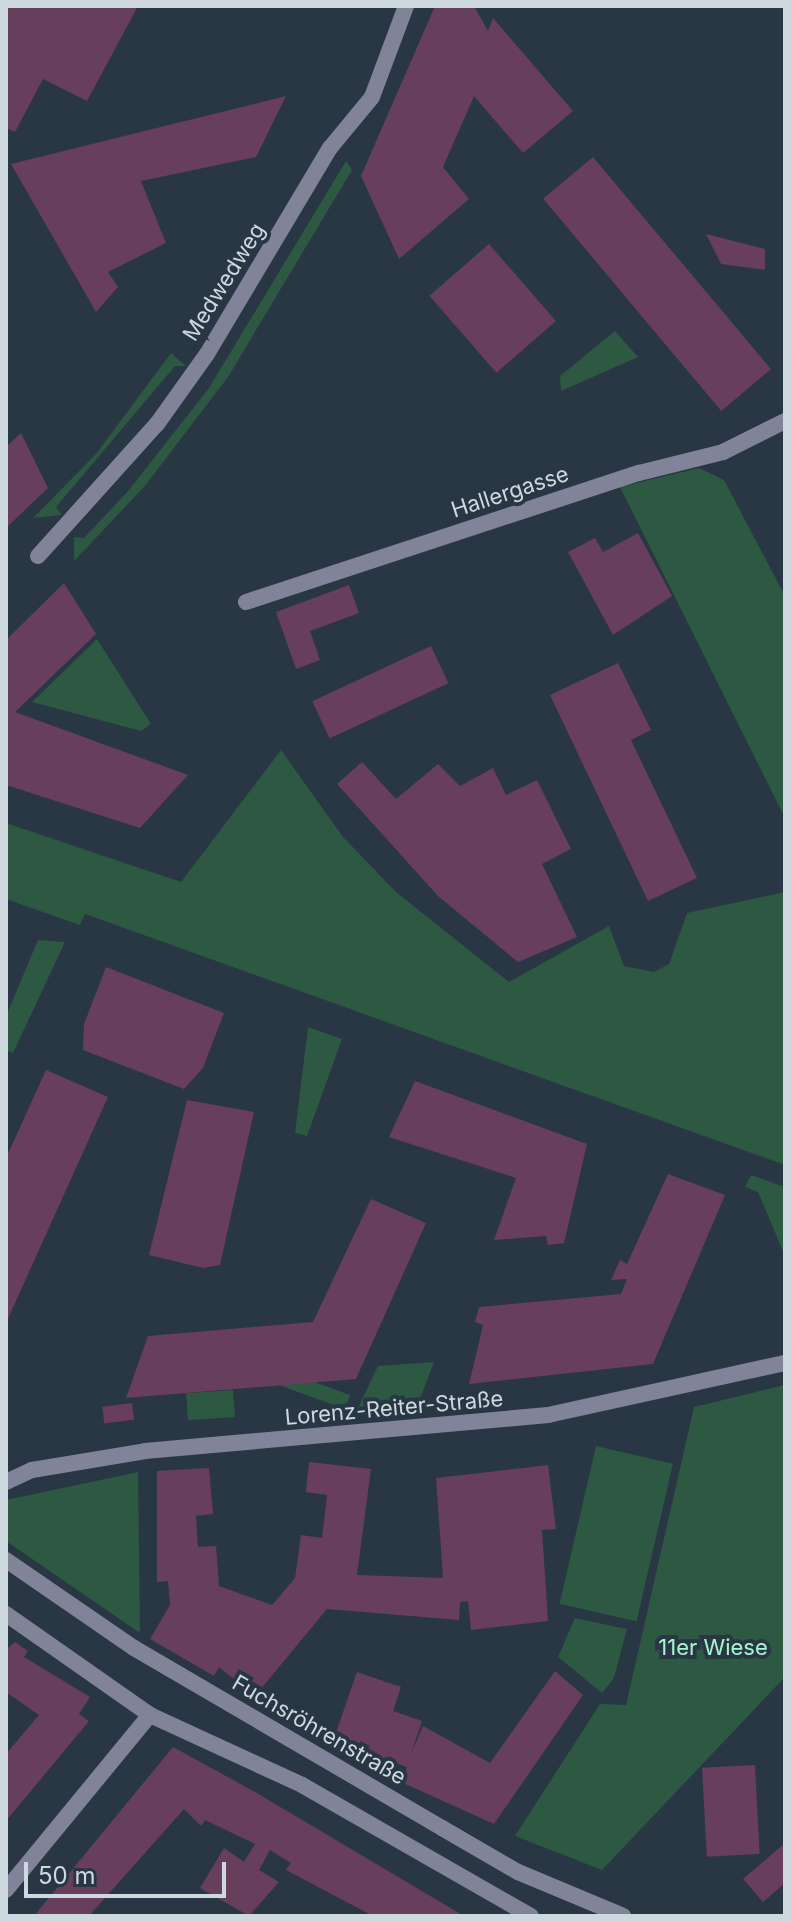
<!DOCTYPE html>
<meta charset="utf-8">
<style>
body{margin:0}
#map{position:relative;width:791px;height:1922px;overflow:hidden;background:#283743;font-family:Inter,sans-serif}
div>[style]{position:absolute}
.green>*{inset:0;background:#2d5842;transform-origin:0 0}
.building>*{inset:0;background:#673e5c;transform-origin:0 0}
.minor>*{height:16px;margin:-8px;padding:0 8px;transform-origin:8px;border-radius:8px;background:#818399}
span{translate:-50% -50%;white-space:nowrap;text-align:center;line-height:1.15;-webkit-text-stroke:8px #283743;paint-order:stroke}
.street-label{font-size:22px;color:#ced8df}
.park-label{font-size:22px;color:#a5f7cb}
.frame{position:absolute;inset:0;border:8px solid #ced8df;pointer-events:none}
.scale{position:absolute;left:24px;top:1862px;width:202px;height:36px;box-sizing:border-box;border:4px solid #ced8df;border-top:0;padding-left:10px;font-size:24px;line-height:28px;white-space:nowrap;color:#ced8df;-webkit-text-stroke:6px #283743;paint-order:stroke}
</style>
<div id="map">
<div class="green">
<div style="clip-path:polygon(346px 161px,352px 170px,228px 377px,144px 487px,74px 561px,74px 537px,84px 538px,129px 490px,209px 388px)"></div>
<div style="clip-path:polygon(615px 331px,638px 357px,561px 391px,560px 376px)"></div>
<div style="clip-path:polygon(171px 353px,186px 366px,175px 366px,56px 507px,62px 515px,33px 518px,96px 454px)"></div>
<div style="clip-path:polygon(699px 468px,724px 480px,785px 596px,785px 818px,620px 487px)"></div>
<div style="clip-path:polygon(97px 639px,151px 724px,141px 731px,32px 702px)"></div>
<div style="clip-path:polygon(281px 750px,343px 837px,396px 892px,509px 982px,609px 926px,624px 966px,654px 972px,669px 964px,687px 913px,785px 892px,785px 1165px,85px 914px,80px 925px,6px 899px,6px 823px,181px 882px)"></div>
<div style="clip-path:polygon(38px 940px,65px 942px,13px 1053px,6px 1050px,6px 1016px)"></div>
<div style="clip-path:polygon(308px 1027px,342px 1039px,307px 1136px,295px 1133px)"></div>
<div style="clip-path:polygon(751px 1175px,785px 1187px,785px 1256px,758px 1192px,745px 1187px)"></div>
<div style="clip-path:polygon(434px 1362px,419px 1402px,358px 1408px,378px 1366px)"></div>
<div style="clip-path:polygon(785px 1385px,785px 1677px,602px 1870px,515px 1836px,600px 1704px,626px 1705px,694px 1407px)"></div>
<div style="left:233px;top:1390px;width:27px;height:47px;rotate:86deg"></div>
<div style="left:350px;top:1395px;width:15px;height:101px;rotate:110deg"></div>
<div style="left:596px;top:1446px;width:79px;height:162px;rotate:13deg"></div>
<div style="clip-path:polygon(138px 1472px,140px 1633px,6px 1541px,6px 1500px)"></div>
<div style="clip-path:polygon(575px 1618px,627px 1629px,614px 1678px,602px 1693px,558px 1657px)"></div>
</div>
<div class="building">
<div style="clip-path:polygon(6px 6px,138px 6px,87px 101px,43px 79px,15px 132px,6px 128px)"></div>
<div style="clip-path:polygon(435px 6px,474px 6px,488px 31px,493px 18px,573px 111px,523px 153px,474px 96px,443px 167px,469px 199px,399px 259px,361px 176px)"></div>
<div style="clip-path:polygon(286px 96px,256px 157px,141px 181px,166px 243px,108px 272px,118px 287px,96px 312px,11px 164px)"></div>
<div style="left:593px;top:157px;width:277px;height:65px;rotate:50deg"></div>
<div style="clip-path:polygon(706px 234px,765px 249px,765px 270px,721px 264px)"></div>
<div style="left:489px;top:244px;width:102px;height:79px;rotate:49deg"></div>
<div style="clip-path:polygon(21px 433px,48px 488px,6px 528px,6px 447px)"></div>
<div style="clip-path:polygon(638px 533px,672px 596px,613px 635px,568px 552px,595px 538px,603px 552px)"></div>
<div style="clip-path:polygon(64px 583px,96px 634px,15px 712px,188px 775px,140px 828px,6px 785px,6px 640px)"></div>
<div style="clip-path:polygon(349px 585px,359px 613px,310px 631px,320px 660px,296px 669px,276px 612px)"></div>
<div style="left:431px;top:646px;width:41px;height:131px;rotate:65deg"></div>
<div style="clip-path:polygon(618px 663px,651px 730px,631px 740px,697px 878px,648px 901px,550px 695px)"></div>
<div style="clip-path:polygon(362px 762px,396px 799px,438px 764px,460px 786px,493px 768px,506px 795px,537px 780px,571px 849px,542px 864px,577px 937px,518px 962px,438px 896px,337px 784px)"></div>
<div style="clip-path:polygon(106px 967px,224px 1013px,203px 1068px,184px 1089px,83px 1050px,84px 1024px)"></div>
<div style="clip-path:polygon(46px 1070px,108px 1097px,6px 1323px,6px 1158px)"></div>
<div style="clip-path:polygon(415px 1081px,587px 1144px,564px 1243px,548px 1245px,546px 1236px,494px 1240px,516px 1178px,389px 1137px)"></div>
<div style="clip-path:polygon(187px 1100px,254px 1112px,220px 1265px,203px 1268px,149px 1255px)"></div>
<div style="clip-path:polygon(668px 1174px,725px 1195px,653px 1364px,469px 1384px,483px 1325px,475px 1322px,479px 1307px,621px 1294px,627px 1279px,611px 1280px,620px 1260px,627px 1264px)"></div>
<div style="clip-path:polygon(371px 1199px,426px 1223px,356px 1379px,126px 1398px,148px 1336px,313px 1322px)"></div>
<div style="left:132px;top:1403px;width:17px;height:30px;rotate:83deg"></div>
<div style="clip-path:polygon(309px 1462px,371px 1469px,357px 1575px,443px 1578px,436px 1478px,548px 1465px,556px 1529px,542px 1530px,548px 1621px,471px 1630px,468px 1601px,460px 1602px,459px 1620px,327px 1609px,255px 1696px,219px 1667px,214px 1676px,150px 1639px,170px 1605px,168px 1581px,157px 1582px,157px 1471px,209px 1468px,213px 1514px,196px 1516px,198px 1547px,216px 1546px,219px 1586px,272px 1605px,295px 1578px,301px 1535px,322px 1538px,327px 1495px,306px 1492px)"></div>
<div style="clip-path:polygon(15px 1642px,28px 1651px,24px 1657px,90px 1697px,79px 1714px,89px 1721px,6px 1821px,6px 1754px,39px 1715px,6px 1692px,6px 1650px)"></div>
<div style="clip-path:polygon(555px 1671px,583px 1695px,494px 1824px,401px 1782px,407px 1767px,333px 1741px,357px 1672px,401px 1687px,393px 1711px,422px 1721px,411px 1754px,423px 1726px,490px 1763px)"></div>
<div style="clip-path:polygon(173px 1747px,255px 1792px,464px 1916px,373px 1916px,286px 1870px,291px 1863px,270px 1850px,259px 1870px,279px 1882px,249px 1916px,200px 1888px,224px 1848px,244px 1862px,255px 1844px,205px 1820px,201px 1826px,184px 1809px,89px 1916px,34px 1916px)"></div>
<div style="left:755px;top:1765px;width:89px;height:53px;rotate:87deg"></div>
<div style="clip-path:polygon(785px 1843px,785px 1883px,763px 1902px,743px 1879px)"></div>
</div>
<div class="minor">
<div style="left:38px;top:556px;width:178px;rotate:-48deg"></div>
<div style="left:157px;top:424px;width:86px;rotate:-54.5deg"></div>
<div style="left:207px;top:354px;width:240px;rotate:-59.2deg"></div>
<div style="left:330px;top:148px;width:66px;rotate:-50.5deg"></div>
<div style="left:372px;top:97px;width:97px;rotate:-69.5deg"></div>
<div style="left:246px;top:602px;width:414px;rotate:-18.2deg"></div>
<div style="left:639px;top:473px;width:87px;rotate:-14deg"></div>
<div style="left:723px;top:452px;width:69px;rotate:-26.6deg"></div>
<div style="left:6px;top:1482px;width:29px;rotate:-25deg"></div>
<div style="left:32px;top:1470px;width:115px;rotate:-9.5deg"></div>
<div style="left:145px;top:1451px;width:405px;rotate:-5.1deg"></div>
<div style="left:548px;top:1415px;width:243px;rotate:-12.4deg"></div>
<div style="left:6px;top:1560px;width:155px;rotate:34.5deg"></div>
<div style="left:134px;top:1648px;width:357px;rotate:30.3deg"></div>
<div style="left:442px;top:1828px;width:88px;rotate:30.1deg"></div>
<div style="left:518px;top:1872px;width:114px;rotate:22.7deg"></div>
<div style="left:6px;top:1614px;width:176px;rotate:35deg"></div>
<div style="left:150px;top:1715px;width:167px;rotate:24.7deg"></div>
<div style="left:302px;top:1785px;width:264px;rotate:29.8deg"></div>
<div style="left:6px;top:1890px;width:227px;rotate:-50.6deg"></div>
</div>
<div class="street-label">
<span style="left:224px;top:282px;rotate:-58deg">Medwedweg</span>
<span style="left:510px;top:492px;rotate:-18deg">Hallergasse</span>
<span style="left:394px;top:1408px;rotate:-5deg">Lorenz-Reiter-Straße</span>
<span style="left:319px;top:1730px;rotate:30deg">Fuchsröhrenstraße</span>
</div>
<div class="park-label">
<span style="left:713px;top:1648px">11er Wiese</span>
</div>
<div class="frame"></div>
<div class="scale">50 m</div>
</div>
